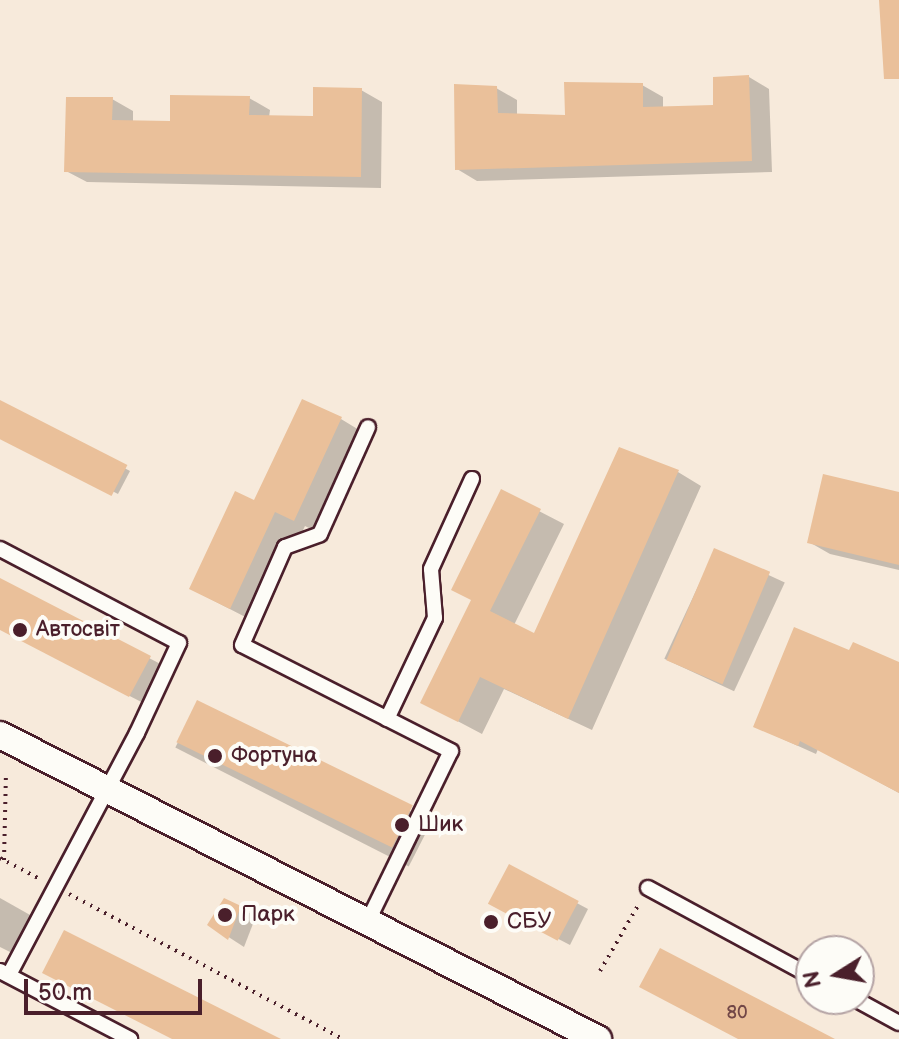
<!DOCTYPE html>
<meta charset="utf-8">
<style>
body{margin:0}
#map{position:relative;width:899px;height:1039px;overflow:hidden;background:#f7eadb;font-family:"Balsamiq Sans",sans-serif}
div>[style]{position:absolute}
.shadow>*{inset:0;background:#0003;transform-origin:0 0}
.building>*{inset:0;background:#eac09a;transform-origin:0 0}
.path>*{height:4px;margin-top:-2px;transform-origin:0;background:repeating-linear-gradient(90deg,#4a1f2b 0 2px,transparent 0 8px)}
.roads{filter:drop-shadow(2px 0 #4a1f2b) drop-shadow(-2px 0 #4a1f2b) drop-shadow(0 2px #4a1f2b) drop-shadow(0 -2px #4a1f2b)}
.lane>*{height:14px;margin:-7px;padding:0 7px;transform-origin:7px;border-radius:7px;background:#fdfcf7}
.street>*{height:26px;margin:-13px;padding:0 13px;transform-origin:13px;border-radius:13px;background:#fdfcf7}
.dots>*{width:22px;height:22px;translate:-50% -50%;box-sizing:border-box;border:4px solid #fdfcf7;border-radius:50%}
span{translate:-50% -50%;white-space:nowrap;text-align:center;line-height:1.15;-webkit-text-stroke:8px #fdfcf7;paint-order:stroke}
.number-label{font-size:18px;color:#724747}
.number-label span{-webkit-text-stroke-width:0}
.poi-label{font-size:22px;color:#4a1f2b}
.left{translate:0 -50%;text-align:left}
.north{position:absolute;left:795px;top:935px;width:80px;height:80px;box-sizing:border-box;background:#fdfcf7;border:2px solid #b5a4a5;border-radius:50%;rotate:259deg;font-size:22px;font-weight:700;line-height:32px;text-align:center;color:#4a1f2b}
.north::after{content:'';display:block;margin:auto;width:28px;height:36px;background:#4a1f2b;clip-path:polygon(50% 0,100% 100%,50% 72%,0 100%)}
.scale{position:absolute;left:24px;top:979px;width:178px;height:36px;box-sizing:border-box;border:4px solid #4a1f2b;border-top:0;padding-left:10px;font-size:24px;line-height:28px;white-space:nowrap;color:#4a1f2b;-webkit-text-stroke:6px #fdfcf7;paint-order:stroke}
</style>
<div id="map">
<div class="shadow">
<div style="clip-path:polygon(749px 77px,769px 89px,772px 172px,477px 181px,457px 169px,496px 88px,517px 100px,517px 116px,567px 117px,642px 85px,663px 97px,663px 108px,715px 107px)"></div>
<div style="clip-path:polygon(361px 90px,382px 102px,381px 188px,87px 182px,66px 171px,112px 99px,133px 111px,133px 122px,172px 123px,249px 98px,270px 110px,269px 117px,315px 118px)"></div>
<div style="clip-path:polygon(0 402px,130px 471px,118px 494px,0 433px)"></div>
<div style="clip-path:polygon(341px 419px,369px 436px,323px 535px,305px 526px,259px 624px,191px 589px,255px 503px)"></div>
<div style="clip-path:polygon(620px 450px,678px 472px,701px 486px,592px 730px,504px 689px,482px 734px,446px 715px,502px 492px,564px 524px,514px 625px,535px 635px)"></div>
<div style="clip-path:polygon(899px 494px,899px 570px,830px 554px,809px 542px)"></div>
<div style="left:715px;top:550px;width:77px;height:120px;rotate:25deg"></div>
<div style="clip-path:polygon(0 580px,170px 669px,151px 707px,0 629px)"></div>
<div style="clip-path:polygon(850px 652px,899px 666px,899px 793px,818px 749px,816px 754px,756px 727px)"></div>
<div style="left:198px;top:703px;width:262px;height:50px;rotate:27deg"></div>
<div style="clip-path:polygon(509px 867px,588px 909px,570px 945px,501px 909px)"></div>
<div style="clip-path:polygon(0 898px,39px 920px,20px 957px,0 947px)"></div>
<div style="clip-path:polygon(225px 901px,256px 916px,244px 947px,210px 925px)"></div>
</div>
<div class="building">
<div style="clip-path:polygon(879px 0,899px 0,899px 79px,884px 79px)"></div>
<div style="clip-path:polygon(749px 75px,752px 161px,455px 170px,454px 84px,497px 86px,498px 113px,565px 115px,564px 82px,643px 83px,643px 107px,713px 105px,713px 77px)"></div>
<div style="clip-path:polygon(313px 87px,362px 88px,361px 177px,64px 172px,66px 97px,113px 97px,112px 120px,170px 121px,170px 95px,250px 96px,249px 115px,313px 116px)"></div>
<div style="clip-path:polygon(302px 399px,342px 417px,294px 521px,275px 512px,230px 609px,189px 589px,235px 491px,254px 500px)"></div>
<div style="left:0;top:400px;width:143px;height:35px;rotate:27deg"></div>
<div style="clip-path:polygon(619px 447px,679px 470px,568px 719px,480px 677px,458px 722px,420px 703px,471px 600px,451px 590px,501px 489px,541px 509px,490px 611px,534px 633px)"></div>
<div style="clip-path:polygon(823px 474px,899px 492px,899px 565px,807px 543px)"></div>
<div style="left:714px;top:548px;width:61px;height:122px;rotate:23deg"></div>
<div style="clip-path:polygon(0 578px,151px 656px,129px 697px,0 630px)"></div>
<div style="clip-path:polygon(794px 627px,849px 650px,853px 642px,899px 662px,899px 793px,800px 741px,798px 746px,753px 727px)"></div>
<div style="left:197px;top:700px;width:240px;height:47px;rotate:26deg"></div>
<div style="left:509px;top:864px;width:79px;height:45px;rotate:28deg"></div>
<div style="clip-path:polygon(224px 898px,241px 906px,228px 940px,207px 925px)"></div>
<div style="clip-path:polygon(64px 930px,281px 1039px,172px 1039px,42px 973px)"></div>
<div style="clip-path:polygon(660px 948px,835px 1039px,738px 1039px,639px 987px)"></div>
</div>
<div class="path">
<div style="left:0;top:858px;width:45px;rotate:27.7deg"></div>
<div style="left:4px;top:860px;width:85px;rotate:-88.7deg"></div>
<div style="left:69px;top:894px;width:310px;rotate:27.9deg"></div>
<div style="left:600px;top:971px;width:78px;rotate:-59.8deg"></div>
</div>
<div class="roads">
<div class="lane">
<div style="left:0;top:549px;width:202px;rotate:27.7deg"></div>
<div style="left:179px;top:643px;width:99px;rotate:115deg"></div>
<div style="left:137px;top:733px;width:274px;rotate:117.9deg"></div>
<div style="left:387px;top:719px;width:112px;rotate:-64.6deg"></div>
<div style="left:435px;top:618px;width:49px;rotate:-94.7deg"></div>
<div style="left:431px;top:569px;width:99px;rotate:-65.5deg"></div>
<div style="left:648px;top:888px;width:185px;rotate:28.4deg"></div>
<div style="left:367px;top:923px;width:191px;rotate:-64deg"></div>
<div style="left:451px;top:751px;width:234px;rotate:-153.1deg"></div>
<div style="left:242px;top:645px;width:107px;rotate:-66.3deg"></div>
<div style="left:285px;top:547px;width:37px;rotate:-20deg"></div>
<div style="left:320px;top:534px;width:117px;rotate:-65.8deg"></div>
<div style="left:0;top:971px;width:147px;rotate:27.6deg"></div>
<div style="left:855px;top:999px;width:50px;rotate:28.6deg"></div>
</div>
<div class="street">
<div style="left:0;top:735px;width:671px;rotate:26.95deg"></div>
</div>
</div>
<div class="dots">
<div style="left:20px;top:630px;background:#4a1f2b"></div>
<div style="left:215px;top:756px;background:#4a1f2b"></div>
<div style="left:402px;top:825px;background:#4a1f2b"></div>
<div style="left:225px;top:915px;background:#4a1f2b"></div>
<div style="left:491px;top:922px;background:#4a1f2b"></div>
</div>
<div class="number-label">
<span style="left:737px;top:1013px">80</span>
</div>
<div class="poi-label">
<span class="left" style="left:36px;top:630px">Автосвіт</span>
<span class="left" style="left:231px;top:756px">Фортуна</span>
<span class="left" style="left:418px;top:825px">Шик</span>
<span class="left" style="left:241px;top:915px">Парк</span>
<span class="left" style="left:507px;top:922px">СБУ</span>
</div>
<div class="north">N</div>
<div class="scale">50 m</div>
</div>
